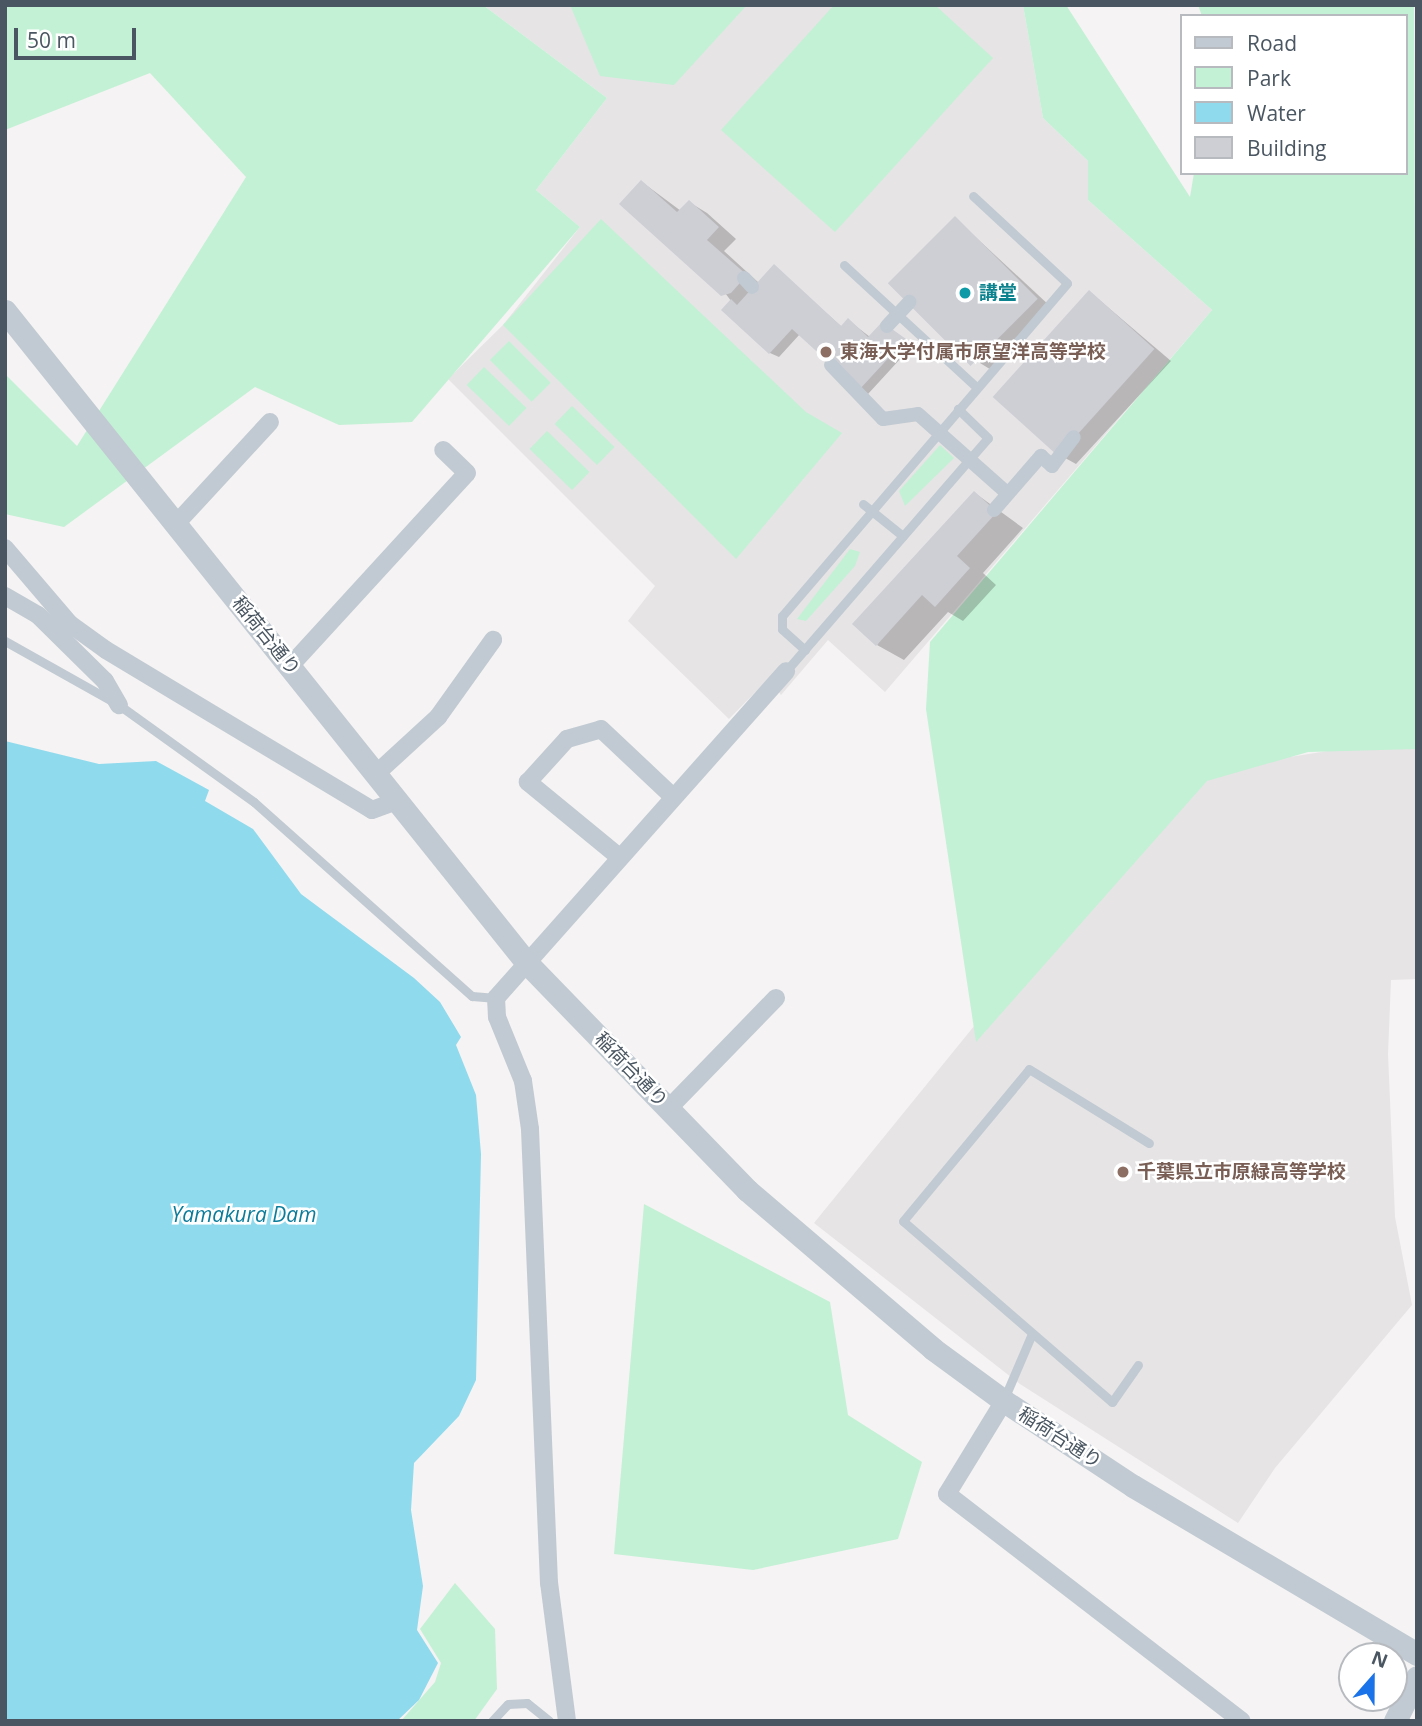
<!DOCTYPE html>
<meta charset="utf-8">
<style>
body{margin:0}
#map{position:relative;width:1422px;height:1726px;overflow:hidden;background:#f5f3f3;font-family:"Open Sans","Noto Sans JP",sans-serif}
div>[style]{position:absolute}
.education>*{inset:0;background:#e6e4e5}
.green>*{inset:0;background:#c3f1d5;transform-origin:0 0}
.water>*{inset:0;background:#90daee}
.shadow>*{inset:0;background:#0003}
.building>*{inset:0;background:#cdcfd5;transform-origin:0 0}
.service>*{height:9px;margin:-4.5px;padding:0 4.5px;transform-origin:4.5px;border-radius:4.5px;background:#c1cad2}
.pedestrian>*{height:14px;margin:-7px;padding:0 7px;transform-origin:7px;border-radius:7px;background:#c1cad2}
.minor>*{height:18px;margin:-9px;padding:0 9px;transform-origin:9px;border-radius:9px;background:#c1cad2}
.tertiary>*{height:23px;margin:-11.5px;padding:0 11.5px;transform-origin:11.5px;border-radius:11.5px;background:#c1cad2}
.dots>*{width:19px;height:19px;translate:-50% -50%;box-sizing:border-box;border:4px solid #fff;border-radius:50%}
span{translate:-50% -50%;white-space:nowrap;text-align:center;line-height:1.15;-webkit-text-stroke:5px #fff;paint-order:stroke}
.culture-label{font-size:19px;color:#0d838f;font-weight:700}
.left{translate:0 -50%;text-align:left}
.education-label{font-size:19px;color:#785e54;font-weight:700}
.street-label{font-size:19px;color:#4a5661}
.water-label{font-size:21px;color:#0c7c9b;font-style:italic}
.frame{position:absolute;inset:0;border:7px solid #4a5661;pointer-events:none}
.legend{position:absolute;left:1180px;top:14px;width:228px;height:161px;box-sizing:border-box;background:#fff;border:2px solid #b7bbc0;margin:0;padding:9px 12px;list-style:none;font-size:21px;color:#4a5661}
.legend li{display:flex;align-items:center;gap:14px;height:35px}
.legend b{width:35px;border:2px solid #b7bbc0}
.north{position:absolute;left:1338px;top:1642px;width:70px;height:70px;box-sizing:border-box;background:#fff;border:2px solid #b7bbc0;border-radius:50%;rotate:21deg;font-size:19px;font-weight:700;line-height:28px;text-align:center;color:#4a5661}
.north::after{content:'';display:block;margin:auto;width:24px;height:32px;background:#1a73e8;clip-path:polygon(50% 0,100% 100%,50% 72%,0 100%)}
.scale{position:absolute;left:14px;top:28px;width:122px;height:32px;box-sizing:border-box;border:4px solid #4a5661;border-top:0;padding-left:9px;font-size:21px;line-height:24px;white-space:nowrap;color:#4a5661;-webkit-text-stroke:5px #fff;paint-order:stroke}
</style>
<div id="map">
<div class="education">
<div style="clip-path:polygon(483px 5px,1023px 5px,1043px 118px,1088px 161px,1088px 200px,1212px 310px,885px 692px,828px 640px,781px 695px,769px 678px,729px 719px,628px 621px,655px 586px,448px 379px,503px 325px,580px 227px,536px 190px,607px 98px)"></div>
<div style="clip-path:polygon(1367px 745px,1417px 749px,1417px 979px,1391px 980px,1388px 1054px,1395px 1217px,1412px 1305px,1275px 1468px,1238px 1523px,1020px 1384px,814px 1223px,1179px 774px)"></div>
</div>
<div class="green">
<div style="clip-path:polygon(5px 5px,483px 5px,607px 98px,536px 190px,580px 227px,412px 422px,339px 425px,255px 387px,64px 527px,5px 514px,5px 374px,77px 446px,246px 177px,150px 73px,5px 130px)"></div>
<div style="clip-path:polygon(570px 5px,747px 5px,674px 85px,600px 76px)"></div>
<div style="clip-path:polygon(834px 5px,935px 5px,993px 58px,835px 232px,721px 130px)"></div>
<div style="clip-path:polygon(1023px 5px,1066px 5px,1190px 197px,1194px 173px,1406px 173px,1406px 16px,1202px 16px,1198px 5px,1414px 5px,1417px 749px,1308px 752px,1207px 781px,976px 1042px,926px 709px,930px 642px,1212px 310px,1088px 200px,1088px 161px,1043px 118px)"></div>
<div style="clip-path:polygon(601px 219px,806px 412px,842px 433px,736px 559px,503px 325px)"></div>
<div style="left:509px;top:341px;width:59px;height:27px;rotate:45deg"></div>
<div style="left:484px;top:367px;width:59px;height:25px;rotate:44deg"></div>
<div style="left:572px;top:406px;width:59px;height:25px;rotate:44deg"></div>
<div style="left:547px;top:431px;width:59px;height:25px;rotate:44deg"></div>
<div style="clip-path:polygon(940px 445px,954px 458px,905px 506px,899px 491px)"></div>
<div style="clip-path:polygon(850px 549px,860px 552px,855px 566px,806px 621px,797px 619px)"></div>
<div style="clip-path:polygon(644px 1204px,830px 1302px,848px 1415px,922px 1462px,898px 1539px,753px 1570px,614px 1554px)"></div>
<div style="clip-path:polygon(455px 1583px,495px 1629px,497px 1689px,474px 1721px,401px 1721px,435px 1682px,441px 1663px,420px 1629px)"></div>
</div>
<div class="water">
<div style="clip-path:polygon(5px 741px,99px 764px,156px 761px,209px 790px,205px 801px,253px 829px,301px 894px,414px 978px,440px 1002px,461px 1037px,456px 1045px,476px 1095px,481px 1154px,476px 1380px,459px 1416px,414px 1463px,411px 1510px,423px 1586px,417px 1630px,438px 1663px,419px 1700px,397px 1721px,5px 1721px)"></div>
</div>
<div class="shadow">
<div style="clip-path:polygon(642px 182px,681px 211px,689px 202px,707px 213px,736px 239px,724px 251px,759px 283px,774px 267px,842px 327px,848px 320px,870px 337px,891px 329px,913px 345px,868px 394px,800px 334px,779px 357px,770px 353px)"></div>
<div style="clip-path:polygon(956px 219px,1051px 307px,993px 371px,980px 363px)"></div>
<div style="clip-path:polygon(1090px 292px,1171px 361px,1076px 464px,1058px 454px)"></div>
<div style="clip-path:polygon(975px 493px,1023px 528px,983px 573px,996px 585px,963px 621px,948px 612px,904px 660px,877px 645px)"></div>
</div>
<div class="building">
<div style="clip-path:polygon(641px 180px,677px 212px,689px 200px,719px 227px,707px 240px,747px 275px,731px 293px,721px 296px,619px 204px)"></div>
<div style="left:955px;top:216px;width:117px;height:95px;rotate:45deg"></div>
<div style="clip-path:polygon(774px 264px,841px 326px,848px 318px,868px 337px,882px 322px,906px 339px,859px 390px,792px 329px,769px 354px,721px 310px,731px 299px,737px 305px)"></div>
<div style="left:1089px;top:290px;width:88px;height:144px;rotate:42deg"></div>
<div style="clip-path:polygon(974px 491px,997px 512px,957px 556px,970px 568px,935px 607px,922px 595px,876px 646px,852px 624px)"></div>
</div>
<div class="service">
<div style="left:844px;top:265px;width:177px;rotate:42.7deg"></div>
<div style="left:863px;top:504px;width:51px;rotate:38.7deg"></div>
<div style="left:5px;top:641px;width:131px;rotate:29.3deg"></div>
<div style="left:119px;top:705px;width:166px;rotate:35.7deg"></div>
<div style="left:254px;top:802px;width:292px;rotate:41.7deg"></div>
<div style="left:472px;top:996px;width:24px;rotate:5deg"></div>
<div style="left:805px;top:650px;width:31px;rotate:-138deg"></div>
<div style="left:782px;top:629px;width:13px;rotate:-90deg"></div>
<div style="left:782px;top:616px;width:438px;rotate:-49.4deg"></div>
<div style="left:1067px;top:283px;width:128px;rotate:-137.2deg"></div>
<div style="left:786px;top:671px;width:308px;rotate:-49.1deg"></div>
<div style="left:988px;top:438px;width:42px;rotate:-136deg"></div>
<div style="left:1138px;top:1365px;width:45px;rotate:125.1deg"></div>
<div style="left:1112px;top:1402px;width:276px;rotate:-139.1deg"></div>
<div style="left:903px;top:1221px;width:197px;rotate:-50.3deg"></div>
<div style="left:1029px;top:1069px;width:141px;rotate:31.7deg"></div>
<div style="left:1004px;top:1399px;width:69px;rotate:-66.8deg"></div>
<div style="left:492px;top:1721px;width:23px;rotate:-47deg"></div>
<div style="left:508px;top:1704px;width:19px;rotate:-3deg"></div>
<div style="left:527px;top:1703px;width:28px;rotate:39deg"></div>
</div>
<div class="pedestrian">
<div style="left:744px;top:278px;width:12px;rotate:48deg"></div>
<div style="left:887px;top:326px;width:33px;rotate:-47deg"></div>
<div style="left:831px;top:365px;width:75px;rotate:46.1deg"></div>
<div style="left:883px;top:419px;width:35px;rotate:-8deg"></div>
<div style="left:918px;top:414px;width:119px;rotate:41.6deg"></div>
<div style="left:994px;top:510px;width:72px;rotate:-49deg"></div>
<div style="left:1041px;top:456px;width:15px;rotate:42deg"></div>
<div style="left:1052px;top:466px;width:36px;rotate:-53deg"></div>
</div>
<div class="minor">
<div style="left:175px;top:525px;width:140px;rotate:-47.3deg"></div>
<div style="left:5px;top:548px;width:100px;rotate:49.5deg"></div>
<div style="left:70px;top:624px;width:44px;rotate:35.8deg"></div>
<div style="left:106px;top:650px;width:310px;rotate:31deg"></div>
<div style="left:372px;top:810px;width:29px;rotate:-20deg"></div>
<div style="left:5px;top:596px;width:38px;rotate:30deg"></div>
<div style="left:38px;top:615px;width:94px;rotate:44.6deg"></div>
<div style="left:105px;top:681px;width:28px;rotate:60deg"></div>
<div style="left:291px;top:665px;width:260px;rotate:-47.5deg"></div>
<div style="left:467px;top:473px;width:33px;rotate:-136deg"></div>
<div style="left:377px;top:773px;width:83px;rotate:-42.6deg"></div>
<div style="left:438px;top:717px;width:95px;rotate:-54.5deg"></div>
<div style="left:618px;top:856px;width:117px;rotate:-140.6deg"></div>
<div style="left:528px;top:782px;width:58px;rotate:-47.8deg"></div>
<div style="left:567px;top:739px;width:35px;rotate:-16deg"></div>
<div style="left:601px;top:729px;width:98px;rotate:43.3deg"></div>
<div style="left:668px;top:1109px;width:155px;rotate:-45.8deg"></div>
<div style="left:1004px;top:1401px;width:109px;rotate:121.5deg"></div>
<div style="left:947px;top:1494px;width:372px;rotate:37.6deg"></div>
<div style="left:567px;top:1721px;width:139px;rotate:-97.4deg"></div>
<div style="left:549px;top:1583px;width:454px;rotate:-92.4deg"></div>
<div style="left:530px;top:1129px;width:49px;rotate:-98.3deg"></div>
<div style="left:523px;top:1081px;width:69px;rotate:-112.1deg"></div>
<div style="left:497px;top:1017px;width:19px;rotate:-93deg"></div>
<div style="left:496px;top:998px;width:437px;rotate:-48.4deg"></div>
</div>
<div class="tertiary">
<div style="left:5px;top:311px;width:834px;rotate:51.33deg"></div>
<div style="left:526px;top:962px;width:318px;rotate:45.9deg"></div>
<div style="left:747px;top:1190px;width:245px;rotate:40.5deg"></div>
<div style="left:933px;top:1349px;width:88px;rotate:36.2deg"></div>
<div style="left:1004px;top:1401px;width:154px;rotate:33.4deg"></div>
<div style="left:1133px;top:1486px;width:330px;rotate:30.6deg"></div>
<div style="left:1395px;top:1721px;width:49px;rotate:-63.4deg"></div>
</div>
<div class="dots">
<div style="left:965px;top:293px;background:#0f9aa8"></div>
<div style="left:826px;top:352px;background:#8d6e63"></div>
<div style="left:1123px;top:1172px;background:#8d6e63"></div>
</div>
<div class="culture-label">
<span class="left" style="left:979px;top:293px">講堂</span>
</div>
<div class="education-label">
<span class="left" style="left:840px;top:352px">東海大学付属市原望洋高等学校</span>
<span class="left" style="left:1137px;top:1172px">千葉県立市原緑高等学校</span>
</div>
<div class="street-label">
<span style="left:266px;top:636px;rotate:51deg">稲荷台通り</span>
<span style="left:631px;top:1070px;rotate:46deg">稲荷台通り</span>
<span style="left:1060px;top:1438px;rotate:33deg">稲荷台通り</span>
</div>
<div class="water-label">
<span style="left:244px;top:1214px">Yamakura Dam</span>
</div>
<div class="frame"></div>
<ul class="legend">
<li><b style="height:9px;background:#c1cad2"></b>Road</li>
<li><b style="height:19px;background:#c3f1d5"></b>Park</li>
<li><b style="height:19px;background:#90daee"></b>Water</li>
<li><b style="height:19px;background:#cdcfd5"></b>Building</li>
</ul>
<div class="north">N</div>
<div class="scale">50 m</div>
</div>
